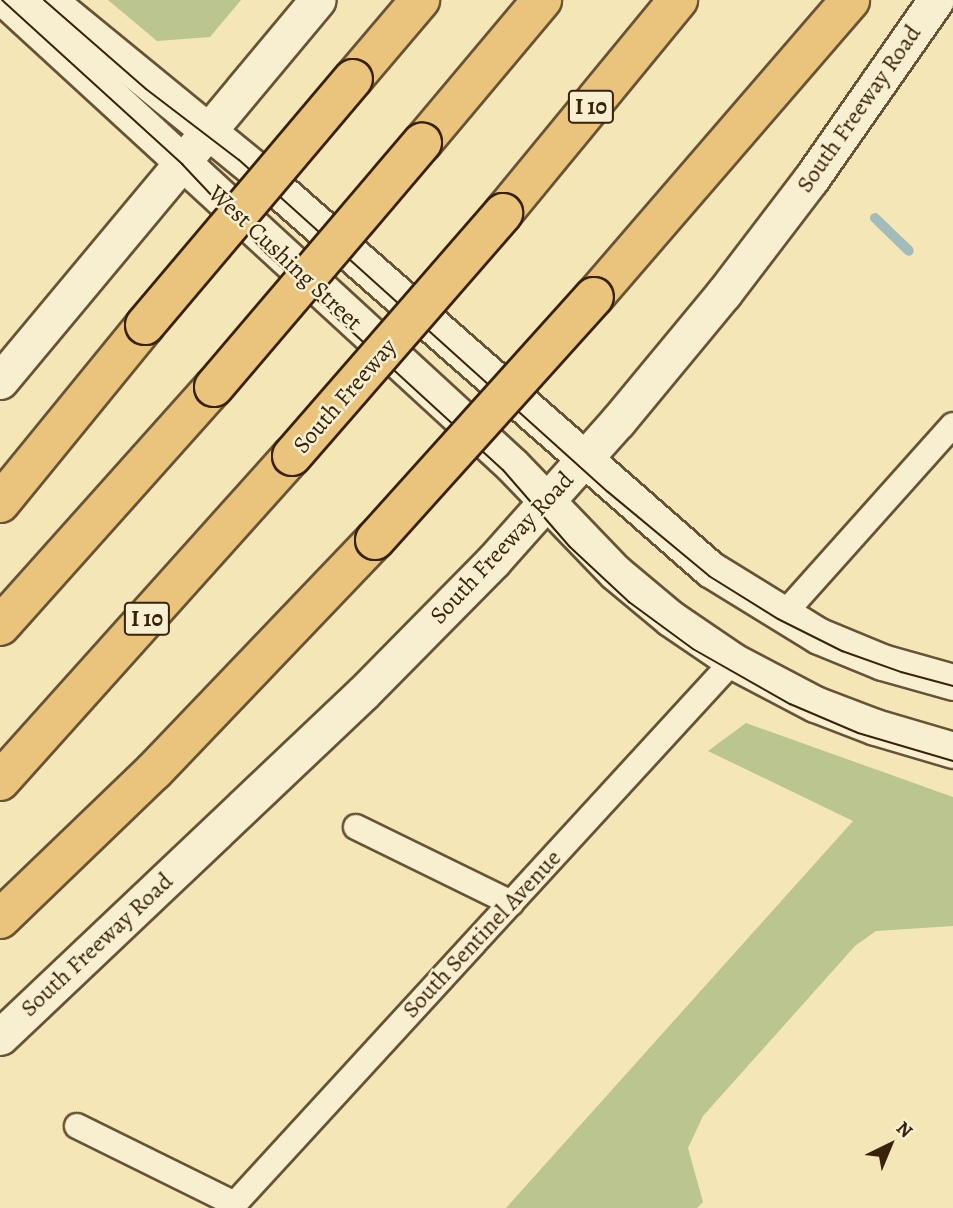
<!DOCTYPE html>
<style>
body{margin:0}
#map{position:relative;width:953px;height:1208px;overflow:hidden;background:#f4e6b7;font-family:Alegreya,serif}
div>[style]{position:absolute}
.green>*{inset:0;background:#bac58f}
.stream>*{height:10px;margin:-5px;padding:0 5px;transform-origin:5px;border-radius:5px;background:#a2bcbb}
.roads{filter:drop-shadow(2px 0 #675336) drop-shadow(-2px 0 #675336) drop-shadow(0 2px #675336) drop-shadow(0 -2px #675336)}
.street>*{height:24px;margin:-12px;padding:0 12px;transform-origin:12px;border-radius:12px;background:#f8efd0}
.secondary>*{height:35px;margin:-17.5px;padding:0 17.5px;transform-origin:17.5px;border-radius:17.5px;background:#f8efd0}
.highway>*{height:38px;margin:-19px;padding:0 19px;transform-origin:19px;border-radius:19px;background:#eac37c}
.tram>*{height:2px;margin:-1px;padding:0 1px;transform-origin:1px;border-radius:1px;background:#38220b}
.bridges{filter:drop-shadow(2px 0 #38220b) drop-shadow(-2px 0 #38220b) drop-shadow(0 2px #38220b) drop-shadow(0 -2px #38220b)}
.highway-bridge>*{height:38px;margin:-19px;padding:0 19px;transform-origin:19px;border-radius:19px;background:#eac37c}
span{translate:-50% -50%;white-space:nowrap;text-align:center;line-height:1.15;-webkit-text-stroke:5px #f8efd0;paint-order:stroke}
.shield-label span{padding:2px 5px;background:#f8efd0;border:2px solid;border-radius:5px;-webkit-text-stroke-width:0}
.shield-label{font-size:23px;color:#38220b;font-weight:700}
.street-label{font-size:24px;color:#38220b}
.north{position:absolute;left:855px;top:1110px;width:70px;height:70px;-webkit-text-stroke:5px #f8efd0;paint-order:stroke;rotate:43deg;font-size:19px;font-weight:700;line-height:28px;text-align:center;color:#38220b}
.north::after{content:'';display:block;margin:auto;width:24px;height:32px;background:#38220b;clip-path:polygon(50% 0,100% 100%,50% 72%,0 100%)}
</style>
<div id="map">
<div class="green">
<div style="clip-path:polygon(108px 0,241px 0,210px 37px,157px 41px)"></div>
<div style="clip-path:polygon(746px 723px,953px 797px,953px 926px,876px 931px,855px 946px,703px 1116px,688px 1148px,703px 1202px,697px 1208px,506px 1208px,853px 821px,708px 751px)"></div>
</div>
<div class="stream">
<div style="left:875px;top:218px;width:47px;rotate:44.1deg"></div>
</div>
<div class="roads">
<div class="street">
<div style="left:782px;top:616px;width:256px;rotate:-48.2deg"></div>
<div style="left:356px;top:827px;width:173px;rotate:26.1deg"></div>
<div style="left:77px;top:1126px;width:176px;rotate:26.3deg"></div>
<div style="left:231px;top:1208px;width:742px;rotate:-47.46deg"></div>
</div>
<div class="secondary">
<div style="left:6px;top:0;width:687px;rotate:42.58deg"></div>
<div style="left:512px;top:465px;width:149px;rotate:46.1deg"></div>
<div style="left:615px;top:572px;width:72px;rotate:39.9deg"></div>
<div style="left:670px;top:618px;width:76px;rotate:34.3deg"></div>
<div style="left:733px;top:661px;width:93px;rotate:27.7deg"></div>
<div style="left:815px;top:704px;width:64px;rotate:21deg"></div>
<div style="left:875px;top:727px;width:81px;rotate:16.4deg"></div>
<div style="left:48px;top:0;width:271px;rotate:39.3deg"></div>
<div style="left:258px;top:172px;width:602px;rotate:41.29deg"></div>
<div style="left:710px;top:569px;width:128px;rotate:31.6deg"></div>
<div style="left:819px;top:636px;width:68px;rotate:22.4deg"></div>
<div style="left:882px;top:662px;width:74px;rotate:15.7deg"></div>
<div style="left:0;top:381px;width:496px;rotate:-50.2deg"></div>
<div style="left:0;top:1037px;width:500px;rotate:-43.46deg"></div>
<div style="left:363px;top:693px;width:187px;rotate:-45.4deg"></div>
<div style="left:494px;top:560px;width:186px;rotate:-48.3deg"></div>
<div style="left:618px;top:421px;width:166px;rotate:-50.4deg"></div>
<div style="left:724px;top:293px;width:143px;rotate:-52.7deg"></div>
<div style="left:811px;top:179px;width:218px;rotate:-55.1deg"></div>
</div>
<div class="highway">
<div style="left:353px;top:79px;width:104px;rotate:-49.7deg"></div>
<div style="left:422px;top:143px;width:187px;rotate:-50deg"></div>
<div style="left:503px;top:213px;width:276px;rotate:-50.6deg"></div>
<div style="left:594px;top:297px;width:392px;rotate:-49.2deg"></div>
<div style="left:0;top:503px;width:230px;rotate:-50.8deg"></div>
<div style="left:0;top:626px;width:321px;rotate:-48.2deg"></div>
<div style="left:0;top:781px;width:437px;rotate:-48.1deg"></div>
<div style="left:0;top:919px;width:214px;rotate:-43.9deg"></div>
<div style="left:154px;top:771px;width:320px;rotate:-46.3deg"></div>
</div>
</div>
<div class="tram">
<div style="left:2px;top:0;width:244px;rotate:42.3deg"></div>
<div style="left:182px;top:164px;width:122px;rotate:46.7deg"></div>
<div style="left:266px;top:253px;width:321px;rotate:42.5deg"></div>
<div style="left:503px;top:470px;width:102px;rotate:49deg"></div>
<div style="left:570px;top:547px;width:81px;rotate:43deg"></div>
<div style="left:629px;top:602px;width:79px;rotate:36.3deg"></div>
<div style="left:693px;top:649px;width:112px;rotate:29.6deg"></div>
<div style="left:790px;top:704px;width:74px;rotate:23.1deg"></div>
<div style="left:858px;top:733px;width:99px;rotate:16.4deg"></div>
<div style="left:44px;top:0;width:135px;rotate:41.1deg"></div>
<div style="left:146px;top:89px;width:117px;rotate:37.4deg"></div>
<div style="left:239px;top:160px;width:496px;rotate:42deg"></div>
<div style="left:608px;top:492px;width:131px;rotate:39.7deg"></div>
<div style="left:709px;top:576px;width:81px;rotate:31.9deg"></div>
<div style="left:778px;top:619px;width:72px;rotate:26.6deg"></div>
<div style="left:842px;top:651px;width:63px;rotate:19.6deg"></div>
<div style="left:901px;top:672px;width:54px;rotate:15.1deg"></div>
</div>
<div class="bridges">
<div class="highway-bridge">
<div style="left:145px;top:325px;width:322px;rotate:-49.8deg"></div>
<div style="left:214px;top:387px;width:321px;rotate:-49.6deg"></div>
<div style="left:292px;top:456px;width:322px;rotate:-49deg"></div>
<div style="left:375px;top:540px;width:327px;rotate:-48deg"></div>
</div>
</div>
<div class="shield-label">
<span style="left:591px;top:107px">I 10</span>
<span style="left:147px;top:619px">I 10</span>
</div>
<div class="street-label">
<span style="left:859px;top:109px;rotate:-55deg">South Freeway Road</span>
<span style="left:285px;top:258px;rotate:43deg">West Cushing Street</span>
<span style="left:345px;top:396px;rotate:-49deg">South Freeway</span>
<span style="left:502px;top:548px;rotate:-47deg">South Freeway Road</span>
<span style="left:482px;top:934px;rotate:-47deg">South Sentinel Avenue</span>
<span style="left:97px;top:945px;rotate:-43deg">South Freeway Road</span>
</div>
<div class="north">N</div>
</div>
